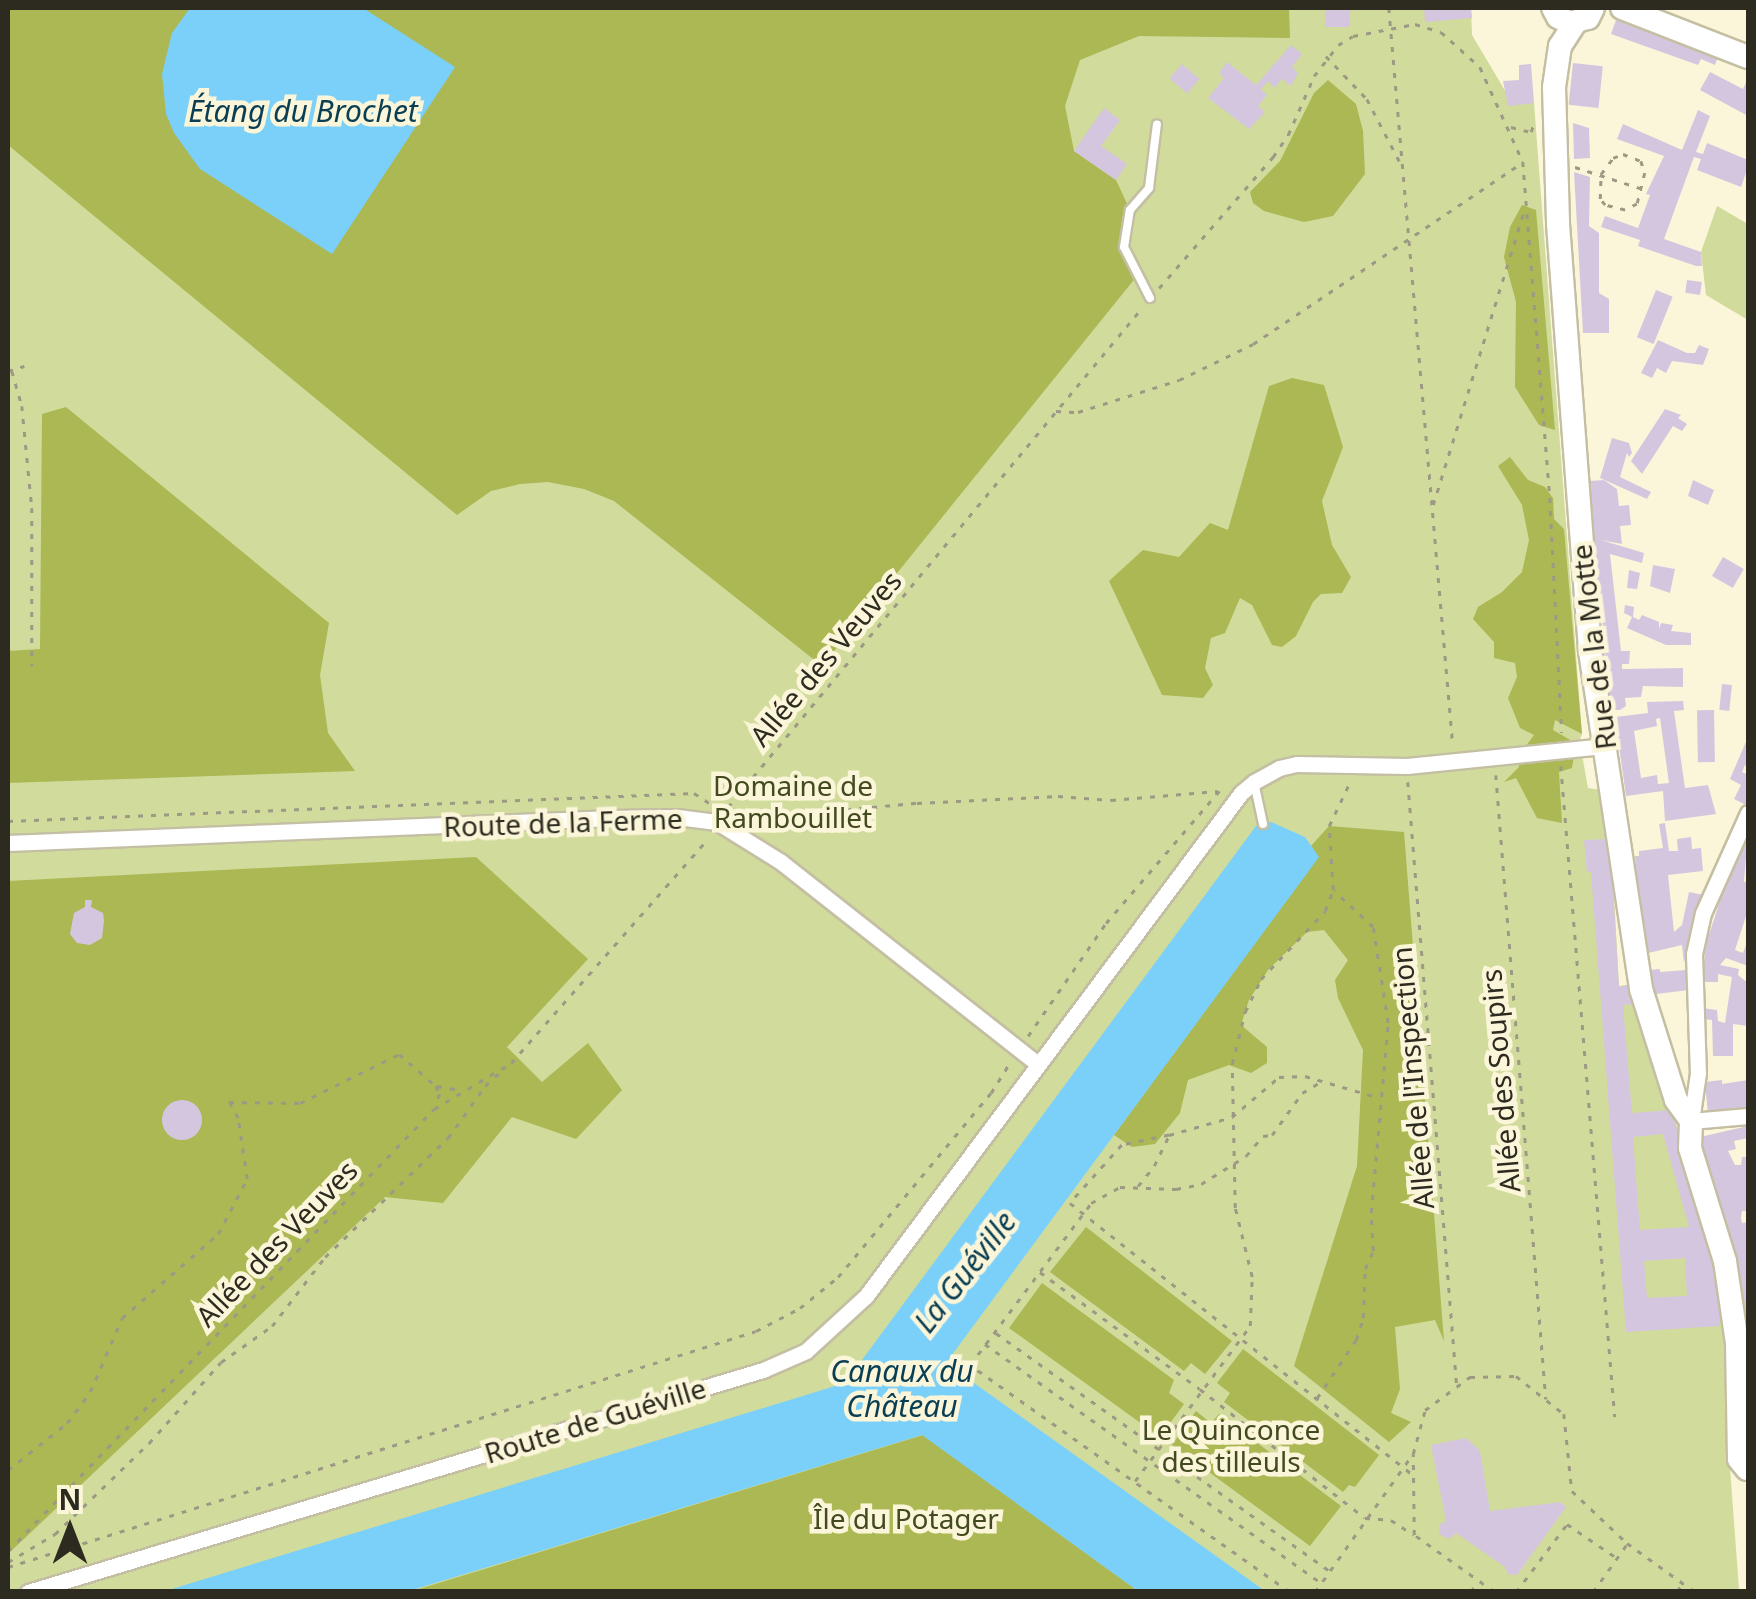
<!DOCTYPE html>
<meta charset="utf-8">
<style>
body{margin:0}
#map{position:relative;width:1756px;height:1599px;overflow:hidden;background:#fbf6d9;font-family:"Noto Sans",sans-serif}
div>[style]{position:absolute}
.green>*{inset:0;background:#d1db9c}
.forest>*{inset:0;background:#abb853}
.water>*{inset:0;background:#7bd0fa}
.building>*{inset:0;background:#d5c6e0;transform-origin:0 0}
.round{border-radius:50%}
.path>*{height:2.5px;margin-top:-1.25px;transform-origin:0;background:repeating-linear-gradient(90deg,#9d9984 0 5px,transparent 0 13px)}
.roads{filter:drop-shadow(2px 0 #c4bfa3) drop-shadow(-2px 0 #c4bfa3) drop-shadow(0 2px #c4bfa3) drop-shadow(0 -2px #c4bfa3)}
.lane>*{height:8px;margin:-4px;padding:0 4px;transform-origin:4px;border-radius:4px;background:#fff}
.street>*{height:15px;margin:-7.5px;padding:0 7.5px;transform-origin:7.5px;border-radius:7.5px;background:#fff}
.secondary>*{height:22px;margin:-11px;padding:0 11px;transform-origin:11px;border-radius:11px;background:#fff}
span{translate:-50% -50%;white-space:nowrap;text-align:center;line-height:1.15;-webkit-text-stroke:9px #fbf6d9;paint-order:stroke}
.street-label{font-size:28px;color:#2d2b20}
.park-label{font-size:28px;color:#444a20}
.water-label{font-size:30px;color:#0a3e53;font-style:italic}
.frame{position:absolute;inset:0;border:10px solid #2d2b20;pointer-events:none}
.north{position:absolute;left:20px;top:1479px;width:100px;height:100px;-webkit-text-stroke:8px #fbf6d9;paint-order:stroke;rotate:0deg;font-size:28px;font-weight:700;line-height:40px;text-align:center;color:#2d2b20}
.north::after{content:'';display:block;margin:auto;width:35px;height:45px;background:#2d2b20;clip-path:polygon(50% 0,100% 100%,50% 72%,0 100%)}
</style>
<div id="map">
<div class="green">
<div style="clip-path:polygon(8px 8px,1471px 8px,1472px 35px,1507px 94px,1534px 103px,1582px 734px,1576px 748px,1583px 760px,1588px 788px,1601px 790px,1610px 822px,1619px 986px,1632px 984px,1721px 1266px,1730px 1468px,1739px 1589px,1744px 1591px,8px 1591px)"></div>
<div style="clip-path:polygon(1717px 206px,1748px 224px,1748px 320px,1706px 295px,1701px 252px)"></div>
</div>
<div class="forest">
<div style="clip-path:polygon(8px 8px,1289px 8px,1290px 38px,1139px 36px,1080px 60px,1065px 106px,1074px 151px,1116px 180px,1130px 210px,1124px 247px,1137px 276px,822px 666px,614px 501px,584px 489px,548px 482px,520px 484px,491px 491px,457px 515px,8px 145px)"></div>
<div style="clip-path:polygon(1328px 80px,1356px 104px,1363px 131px,1365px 174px,1333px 216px,1304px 222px,1264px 211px,1253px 203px,1250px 192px,1280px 161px,1314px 93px)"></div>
<div style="clip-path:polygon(1522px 205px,1536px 210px,1555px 430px,1539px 425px,1515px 387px,1516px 302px,1504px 257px,1510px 227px)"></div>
<div style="clip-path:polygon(1292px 378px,1324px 385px,1343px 447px,1322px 501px,1332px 545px,1351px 577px,1342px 593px,1321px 594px,1313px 602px,1296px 636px,1282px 647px,1272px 645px,1252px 605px,1240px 598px,1225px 633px,1211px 638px,1205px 668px,1213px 685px,1203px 698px,1162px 695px,1109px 581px,1143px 550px,1179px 557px,1210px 523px,1228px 530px,1269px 386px)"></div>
<div style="clip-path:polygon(66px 407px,329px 623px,320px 675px,328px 733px,355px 771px,8px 783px,8px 651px,40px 649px,42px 414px)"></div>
<div style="clip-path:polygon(1510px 457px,1528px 480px,1545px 487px,1553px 498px,1554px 519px,1564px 529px,1582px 734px,1555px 720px,1553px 730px,1572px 741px,1574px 756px,1572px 768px,1559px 772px,1562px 823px,1537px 818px,1516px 778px,1504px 782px,1519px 767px,1517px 747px,1526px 746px,1534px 735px,1520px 728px,1508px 698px,1517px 677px,1515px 663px,1494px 658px,1494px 642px,1473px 619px,1478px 607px,1502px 592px,1522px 572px,1529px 540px,1522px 505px,1498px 466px)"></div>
<div style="clip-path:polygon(1329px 826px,1404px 832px,1444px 1341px,1435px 1320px,1395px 1327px,1400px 1389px,1391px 1413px,1411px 1422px,1389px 1442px,1294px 1366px,1357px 1166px,1363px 1050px,1338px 998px,1335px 980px,1348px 960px,1324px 930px,1307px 932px,1268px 970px,1249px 1000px,1241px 1025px,1267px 1047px,1267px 1063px,1251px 1073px,1229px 1065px,1188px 1080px,1180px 1113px,1155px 1144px,1132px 1147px,1114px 1135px,1318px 857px,1311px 846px)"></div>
<div style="clip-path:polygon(476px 857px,588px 959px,507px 1047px,542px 1082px,588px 1043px,622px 1090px,576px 1139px,512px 1117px,443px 1203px,385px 1197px,8px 1554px,8px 881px)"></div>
<div style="clip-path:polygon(1086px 1227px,1232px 1341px,1205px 1374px,1191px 1363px,1184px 1371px,1050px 1272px)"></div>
<div style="clip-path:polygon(1042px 1283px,1174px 1380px,1169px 1393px,1184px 1404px,1160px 1437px,1009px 1328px)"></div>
<div style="clip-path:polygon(1243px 1349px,1379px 1455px,1355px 1487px,1349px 1485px,1343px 1492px,1224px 1402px,1230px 1393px,1217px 1383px)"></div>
<div style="clip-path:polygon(1196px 1411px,1211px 1423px,1219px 1414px,1341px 1506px,1310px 1546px,1172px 1445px)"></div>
<div style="clip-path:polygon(923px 1435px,1138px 1591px,409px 1592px)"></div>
</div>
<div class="water">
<div style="clip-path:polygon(190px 8px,363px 8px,455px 67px,332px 254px,200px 169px,174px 133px,166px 114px,162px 74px,172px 33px)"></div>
<div style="clip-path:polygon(1271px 822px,1305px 837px,1319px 857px,946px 1363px,1265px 1591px,1138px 1591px,922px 1435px,409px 1591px,162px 1592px,845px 1383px,1256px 826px)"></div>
</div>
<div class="building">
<div style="left:1325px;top:8px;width:25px;height:19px"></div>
<div style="clip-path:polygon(1424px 8px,1471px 8px,1472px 18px,1425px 22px)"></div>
<div style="clip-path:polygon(1616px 20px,1718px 57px,1715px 65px,1701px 59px,1698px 65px,1611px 34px)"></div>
<div style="clip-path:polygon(1291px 45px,1302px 54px,1292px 67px,1298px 73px,1291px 86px,1282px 79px,1274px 88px,1268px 81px,1261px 89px,1267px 95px,1258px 106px,1265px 112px,1249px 129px,1208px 98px,1224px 78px,1219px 73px,1227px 62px,1256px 85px)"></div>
<div style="left:1573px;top:63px;width:30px;height:42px;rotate:6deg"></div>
<div style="left:1182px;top:64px;width:23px;height:19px;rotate:41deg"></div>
<div style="clip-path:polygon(1531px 64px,1534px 103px,1508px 106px,1503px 81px,1519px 80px,1519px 65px)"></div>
<div style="clip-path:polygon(1710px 72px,1743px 89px,1748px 78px,1748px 116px,1700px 90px)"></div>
<div style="clip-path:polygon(1104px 108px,1120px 120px,1101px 146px,1127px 164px,1116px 180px,1074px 151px)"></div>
<div style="clip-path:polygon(1698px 110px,1710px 116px,1696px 152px,1703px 154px,1707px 143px,1748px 160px,1748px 167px,1741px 187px,1697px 170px,1701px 159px,1694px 157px,1664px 239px,1701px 252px,1702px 266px,1696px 266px,1638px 246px,1640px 240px,1601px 227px,1605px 216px,1638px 228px,1650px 195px,1646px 194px,1664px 156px,1617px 139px,1623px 124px,1682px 150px)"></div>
<div style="clip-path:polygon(1573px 123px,1589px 128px,1590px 158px,1574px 159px)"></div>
<div style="clip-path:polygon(1574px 172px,1590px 177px,1589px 226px,1599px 233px,1599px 293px,1609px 299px,1609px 333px,1583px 333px)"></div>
<div style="left:1687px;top:280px;width:15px;height:13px;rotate:8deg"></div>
<div style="left:1656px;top:290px;width:18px;height:51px;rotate:22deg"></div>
<div style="clip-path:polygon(1658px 340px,1687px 353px,1695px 353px,1699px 345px,1709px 349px,1703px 365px,1672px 361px,1666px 373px,1657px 368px,1652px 378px,1641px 373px)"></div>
<div style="clip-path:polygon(1665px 409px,1681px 415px,1678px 418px,1687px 424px,1682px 431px,1673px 426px,1642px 474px,1631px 461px)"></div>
<div style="clip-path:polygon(1612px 438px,1629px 443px,1632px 453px,1629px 457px,1627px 453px,1620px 477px,1651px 492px,1647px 499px,1600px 478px)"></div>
<div style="clip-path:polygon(1604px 480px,1617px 489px,1619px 506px,1629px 505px,1631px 525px,1620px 526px,1622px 544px,1601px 540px,1644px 553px,1642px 563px,1610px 554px,1621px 651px,1630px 651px,1629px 664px,1622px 664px,1622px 669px,1683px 668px,1683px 687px,1643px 686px,1641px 697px,1625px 698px,1626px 706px,1620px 710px,1607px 710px,1602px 612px,1598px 612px,1590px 481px)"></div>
<div style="clip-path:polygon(1693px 480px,1714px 490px,1708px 505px,1688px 496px)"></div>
<div style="left:1723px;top:557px;width:24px;height:22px;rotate:30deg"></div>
<div style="clip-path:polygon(1653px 565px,1675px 569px,1670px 593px,1650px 586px)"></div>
<div style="clip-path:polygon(1629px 570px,1640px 573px,1637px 589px,1627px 588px)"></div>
<div style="clip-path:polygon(1625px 605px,1634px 607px,1633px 617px,1639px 620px,1642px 615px,1659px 622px,1659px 629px,1661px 623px,1673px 625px,1671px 631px,1691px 633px,1691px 645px,1666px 645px,1627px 628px,1632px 617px,1624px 613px)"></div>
<div style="left:1722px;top:684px;width:10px;height:26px;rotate:6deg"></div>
<div style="clip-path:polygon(evenodd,1683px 701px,1684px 710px,1674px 711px,1685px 788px,1708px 785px,1716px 814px,1665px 821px,1663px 791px,1626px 796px,1615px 717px,1648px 713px,1647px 702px,1683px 701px,1660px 718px,1669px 783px,1658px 784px,1657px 775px,1641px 778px,1634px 731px,1657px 726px,1656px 719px,1660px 718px)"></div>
<div style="left:1714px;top:710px;width:52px;height:17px;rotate:89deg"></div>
<div style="clip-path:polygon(1748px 737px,1748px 767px,1745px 765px,1742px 772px,1748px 775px,1746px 805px,1734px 799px,1741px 785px,1730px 779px)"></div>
<div style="clip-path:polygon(1665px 823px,1669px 851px,1678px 851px,1677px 839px,1691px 837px,1692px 849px,1701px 848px,1703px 871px,1668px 875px,1674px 932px,1682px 925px,1689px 892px,1704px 895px,1684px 963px,1682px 945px,1644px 954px,1635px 856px,1639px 856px,1639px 851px,1663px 848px,1659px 824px)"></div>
<div style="clip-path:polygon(1748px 833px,1744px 881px,1748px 884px,1748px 910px,1735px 950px,1743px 953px,1748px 939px,1748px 966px,1726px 958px,1720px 965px,1739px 969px,1738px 975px,1748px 983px,1748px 1026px,1733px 1024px,1733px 1056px,1713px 1056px,1712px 1020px,1702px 1019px,1702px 1008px,1717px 1010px,1718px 1021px,1725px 1023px,1732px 977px,1718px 974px,1718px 982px,1702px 982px,1706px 944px,1729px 873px)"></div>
<div style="clip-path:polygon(evenodd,1610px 839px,1619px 987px,1632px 984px,1638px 1004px,1623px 1005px,1632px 1113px,1671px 1110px,1721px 1266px,1720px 1326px,1626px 1332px,1591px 872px,1587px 872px,1584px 840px,1610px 839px,1663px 1134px,1689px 1227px,1640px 1230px,1633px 1137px,1663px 1134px,1610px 839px,1685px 1258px,1687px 1296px,1647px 1298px,1644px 1261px,1685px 1258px)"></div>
<div style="clip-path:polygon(85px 900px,92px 900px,91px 907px,103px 913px,104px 921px,102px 938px,90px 945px,77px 943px,70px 934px,74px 913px,85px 907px)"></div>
<div style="clip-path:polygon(1660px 969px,1660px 972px,1686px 970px,1689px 990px,1656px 994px,1650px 970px)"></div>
<div style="clip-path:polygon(1722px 1080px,1722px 1084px,1748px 1080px,1748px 1109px,1708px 1115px,1705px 1082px)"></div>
<div class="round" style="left:162px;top:1100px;width:40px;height:40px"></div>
<div style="clip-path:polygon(1748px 1126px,1748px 1138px,1734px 1141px,1736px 1149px,1728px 1151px,1735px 1165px,1741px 1165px,1742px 1157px,1748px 1157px,1748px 1211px,1742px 1211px,1741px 1218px,1742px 1223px,1748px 1222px,1746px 1357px,1700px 1137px)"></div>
<div style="clip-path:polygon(1466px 1438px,1480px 1451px,1490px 1511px,1560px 1502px,1566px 1507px,1517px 1575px,1508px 1574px,1505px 1567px,1456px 1533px,1449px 1539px,1439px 1534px,1440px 1524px,1446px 1521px,1431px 1445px)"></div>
</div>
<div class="path">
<div style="left:1389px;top:8px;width:740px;rotate:85.04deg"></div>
<div style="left:1326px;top:56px;width:59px;rotate:46.4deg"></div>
<div style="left:1367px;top:99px;width:76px;rotate:62.4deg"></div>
<div style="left:1511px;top:127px;width:21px;rotate:14deg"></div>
<div style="left:1531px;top:132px;width:10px;rotate:-73deg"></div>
<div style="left:1623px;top:154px;width:19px;rotate:21deg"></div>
<div style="left:1641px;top:161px;width:13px;rotate:72deg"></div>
<div style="left:1645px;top:173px;width:32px;rotate:104deg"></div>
<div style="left:1637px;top:204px;width:13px;rotate:153deg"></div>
<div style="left:1625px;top:210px;width:21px;rotate:-166deg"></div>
<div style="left:1605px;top:205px;width:8px;rotate:-130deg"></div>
<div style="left:1600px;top:199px;width:25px;rotate:-88deg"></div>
<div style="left:1601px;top:174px;width:20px;rotate:-53deg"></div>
<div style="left:1613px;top:158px;width:11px;rotate:-22deg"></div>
<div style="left:1575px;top:167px;width:71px;rotate:17.9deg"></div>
<div style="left:1159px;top:288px;width:174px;rotate:-49deg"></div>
<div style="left:1273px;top:157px;width:27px;rotate:-56deg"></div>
<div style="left:1288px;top:135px;width:64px;rotate:-66.2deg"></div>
<div style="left:1314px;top:76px;width:39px;rotate:-52deg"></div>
<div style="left:1338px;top:45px;width:17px;rotate:-31deg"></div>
<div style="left:1353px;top:36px;width:63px;rotate:-11deg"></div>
<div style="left:1415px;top:24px;width:27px;rotate:17deg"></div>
<div style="left:1441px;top:32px;width:52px;rotate:41.9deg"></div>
<div style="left:1480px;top:67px;width:104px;rotate:65.6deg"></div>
<div style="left:1523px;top:162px;width:337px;rotate:85.4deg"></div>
<div style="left:1550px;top:498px;width:235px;rotate:87.1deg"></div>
<div style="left:8px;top:371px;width:17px;rotate:-17deg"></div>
<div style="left:12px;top:371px;width:36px;rotate:74deg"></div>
<div style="left:22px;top:406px;width:102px;rotate:84.4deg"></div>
<div style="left:32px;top:508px;width:158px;rotate:90deg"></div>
<div style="left:1056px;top:411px;width:22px;rotate:3deg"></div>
<div style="left:1078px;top:412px;width:106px;rotate:-17.6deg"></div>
<div style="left:1179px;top:380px;width:82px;rotate:-25.9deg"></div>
<div style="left:1253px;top:344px;width:326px;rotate:-34deg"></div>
<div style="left:1433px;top:505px;width:312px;rotate:-72.8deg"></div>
<div style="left:1561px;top:766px;width:653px;rotate:85.26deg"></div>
<div style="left:1496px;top:775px;width:626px;rotate:85.42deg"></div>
<div style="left:1408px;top:782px;width:607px;rotate:85.37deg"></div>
<div style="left:728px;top:807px;width:647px;rotate:-50.33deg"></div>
<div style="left:743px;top:819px;width:175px;rotate:-5.3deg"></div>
<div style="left:917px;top:803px;width:141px;rotate:-2.8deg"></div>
<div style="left:1058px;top:796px;width:53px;rotate:4.3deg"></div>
<div style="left:1111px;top:800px;width:107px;rotate:-4.8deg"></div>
<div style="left:8px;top:821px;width:687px;rotate:-2.34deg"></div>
<div style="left:694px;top:793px;width:24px;rotate:33deg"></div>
<div style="left:1028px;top:1036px;width:137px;rotate:-55.4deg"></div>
<div style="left:1106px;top:923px;width:174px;rotate:-49.4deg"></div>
<div style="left:437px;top:1086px;width:22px;rotate:10deg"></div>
<div style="left:1169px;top:1135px;width:48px;rotate:168deg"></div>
<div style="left:1122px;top:1145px;width:78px;rotate:131.9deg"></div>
<div style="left:1070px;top:1203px;width:438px;rotate:38.4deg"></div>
<div style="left:1138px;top:1186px;width:26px;rotate:-51deg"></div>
<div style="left:1154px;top:1166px;width:34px;rotate:-64deg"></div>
<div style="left:1169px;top:1135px;width:66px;rotate:-15.9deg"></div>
<div style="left:1232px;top:1117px;width:62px;rotate:-40.4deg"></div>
<div style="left:1279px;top:1077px;width:26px;rotate:-2deg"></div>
<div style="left:1305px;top:1076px;width:78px;rotate:16.3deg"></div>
<div style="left:1040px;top:1272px;width:198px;rotate:36.2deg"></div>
<div style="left:1200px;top:1389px;width:209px;rotate:38deg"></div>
<div style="left:1365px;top:1518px;width:26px;rotate:4deg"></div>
<div style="left:1391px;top:1520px;width:27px;rotate:33deg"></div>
<div style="left:996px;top:1333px;width:410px;rotate:35.5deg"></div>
<div style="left:985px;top:1344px;width:412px;rotate:35.4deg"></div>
<div style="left:1317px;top:1398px;width:70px;rotate:-56.1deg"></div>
<div style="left:1356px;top:1340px;width:23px;rotate:-72deg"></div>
<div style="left:1363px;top:1318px;width:49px;rotate:-87.7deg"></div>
<div style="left:1365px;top:1269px;width:20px;rotate:-66deg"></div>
<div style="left:1373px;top:1251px;width:38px;rotate:-93deg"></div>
<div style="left:1371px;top:1213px;width:191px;rotate:-84.9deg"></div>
<div style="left:1388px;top:1023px;width:97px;rotate:-98.9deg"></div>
<div style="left:1373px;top:927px;width:53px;rotate:-137.3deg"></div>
<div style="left:8px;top:1470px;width:75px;rotate:-38.5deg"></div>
<div style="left:67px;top:1423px;width:39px;rotate:-53deg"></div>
<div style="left:90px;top:1392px;width:81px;rotate:-66.6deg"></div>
<div style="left:122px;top:1318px;width:128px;rotate:-41.2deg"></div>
<div style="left:218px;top:1234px;width:62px;rotate:-62.2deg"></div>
<div style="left:247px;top:1179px;width:62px;rotate:-98.4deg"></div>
<div style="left:238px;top:1118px;width:18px;rotate:-119deg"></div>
<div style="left:229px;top:1102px;width:71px;rotate:0.8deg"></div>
<div style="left:300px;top:1103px;width:110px;rotate:-26.3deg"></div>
<div style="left:399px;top:1054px;width:49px;rotate:40.9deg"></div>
<div style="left:436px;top:1086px;width:9px;rotate:63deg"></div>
<div style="left:440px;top:1094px;width:13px;rotate:113deg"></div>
<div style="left:1135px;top:1481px;width:193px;rotate:-53.4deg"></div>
<div style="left:1250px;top:1326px;width:49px;rotate:-87.7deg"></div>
<div style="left:1252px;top:1277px;width:71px;rotate:-103.8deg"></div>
<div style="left:1235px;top:1208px;width:144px;rotate:-91.2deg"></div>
<div style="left:1232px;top:1064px;width:54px;rotate:-76deg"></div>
<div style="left:1245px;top:1012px;width:37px;rotate:-64deg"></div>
<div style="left:1261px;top:979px;width:93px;rotate:-46.7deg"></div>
<div style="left:1325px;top:911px;width:22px;rotate:-69deg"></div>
<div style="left:1333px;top:890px;width:64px;rotate:-93.6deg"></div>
<div style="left:1329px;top:826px;width:49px;rotate:-64.5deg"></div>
<div style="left:8px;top:1551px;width:614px;rotate:-46.06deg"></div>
<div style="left:434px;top:1109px;width:90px;rotate:-30.9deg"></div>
<div style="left:511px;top:1063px;width:298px;rotate:-48.7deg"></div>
<div style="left:8px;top:1562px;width:55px;rotate:-30.8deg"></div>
<div style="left:55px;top:1534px;width:131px;rotate:-44.1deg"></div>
<div style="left:149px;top:1443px;width:108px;rotate:-48.4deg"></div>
<div style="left:221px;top:1362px;width:62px;rotate:-35.2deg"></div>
<div style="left:272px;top:1326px;width:87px;rotate:-52.5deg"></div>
<div style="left:325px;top:1257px;width:171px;rotate:-44.1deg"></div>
<div style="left:448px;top:1138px;width:64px;rotate:-54.6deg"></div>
<div style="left:485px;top:1086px;width:28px;rotate:-42deg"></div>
<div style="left:8px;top:1567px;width:784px;rotate:-17.51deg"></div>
<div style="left:756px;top:1331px;width:50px;rotate:-27.6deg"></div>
<div style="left:800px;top:1308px;width:49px;rotate:-39.2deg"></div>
<div style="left:838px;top:1277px;width:239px;rotate:-50.3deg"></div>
<div style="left:991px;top:1093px;width:36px;rotate:-58deg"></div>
<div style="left:1289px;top:1592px;width:392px;rotate:-144.6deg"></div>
<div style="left:970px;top:1365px;width:202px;rotate:-53.2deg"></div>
<div style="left:1091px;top:1203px;width:33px;rotate:-29deg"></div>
<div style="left:1120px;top:1187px;width:56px;rotate:2deg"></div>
<div style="left:1176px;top:1189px;width:25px;rotate:-11deg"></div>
<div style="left:1201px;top:1184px;width:53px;rotate:-31.9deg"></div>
<div style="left:1246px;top:1156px;width:26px;rotate:-50deg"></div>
<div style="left:1263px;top:1136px;width:9px;rotate:-6deg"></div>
<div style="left:1272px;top:1135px;width:52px;rotate:-54.5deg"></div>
<div style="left:1302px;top:1093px;width:23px;rotate:-31deg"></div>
<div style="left:1315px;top:1592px;width:168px;rotate:-54.7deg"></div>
<div style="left:1471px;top:1592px;width:12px;rotate:-59deg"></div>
<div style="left:1494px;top:1592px;width:98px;rotate:-144.5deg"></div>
<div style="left:1414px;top:1535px;width:81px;rotate:-90.7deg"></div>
<div style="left:1413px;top:1454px;width:46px;rotate:-74.7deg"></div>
<div style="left:1425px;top:1410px;width:56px;rotate:-36.3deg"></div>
<div style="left:1470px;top:1377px;width:46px;rotate:-1.2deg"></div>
<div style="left:1516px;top:1376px;width:61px;rotate:38.4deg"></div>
<div style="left:1564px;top:1414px;width:77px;rotate:84.1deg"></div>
<div style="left:1572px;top:1491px;width:76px;rotate:43.4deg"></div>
<div style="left:1627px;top:1543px;width:84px;rotate:35.8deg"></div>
<div style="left:1516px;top:1592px;width:85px;rotate:-53.1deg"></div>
<div style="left:1567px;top:1524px;width:60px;rotate:34.2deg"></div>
<div style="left:1593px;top:1592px;width:59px;rotate:-54.7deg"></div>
<div style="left:1678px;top:1592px;width:9px;rotate:-72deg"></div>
</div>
<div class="roads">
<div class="lane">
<div style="left:1150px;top:298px;width:57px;rotate:-117deg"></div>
<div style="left:1124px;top:247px;width:37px;rotate:-81deg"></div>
<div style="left:1130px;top:210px;width:29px;rotate:-49deg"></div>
<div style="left:1149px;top:188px;width:64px;rotate:-82.9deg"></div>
<div style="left:1254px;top:782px;width:43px;rotate:77.9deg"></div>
</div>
<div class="street">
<div style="left:1748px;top:813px;width:110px;rotate:114.2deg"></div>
<div style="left:1703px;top:913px;width:42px;rotate:102.4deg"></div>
<div style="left:1694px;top:954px;width:119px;rotate:88.1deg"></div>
<div style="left:1698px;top:1073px;width:49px;rotate:98.3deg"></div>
<div style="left:1691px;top:1121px;width:57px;rotate:-5deg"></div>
<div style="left:8px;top:843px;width:605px;rotate:-2.37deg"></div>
<div style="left:612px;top:818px;width:65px;rotate:-0.9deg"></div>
<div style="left:677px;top:817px;width:40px;rotate:7.1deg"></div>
<div style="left:717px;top:822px;width:75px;rotate:32deg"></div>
<div style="left:781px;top:862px;width:327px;rotate:38.2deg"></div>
<div style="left:28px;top:1592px;width:768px;rotate:-16.81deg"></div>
<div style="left:763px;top:1370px;width:47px;rotate:-23.8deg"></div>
<div style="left:806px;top:1351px;width:81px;rotate:-42.5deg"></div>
<div style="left:866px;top:1296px;width:627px;rotate:-53.29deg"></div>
<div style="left:1241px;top:793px;width:17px;rotate:-40deg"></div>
<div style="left:1254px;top:782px;width:29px;rotate:-29deg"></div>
<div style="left:1279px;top:768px;width:18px;rotate:-13deg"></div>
<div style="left:1297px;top:764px;width:110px;rotate:1deg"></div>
<div style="left:1407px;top:766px;width:197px;rotate:-5.8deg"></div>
</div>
<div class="secondary">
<div style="left:1553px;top:8px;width:10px;rotate:61deg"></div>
<div style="left:1558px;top:17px;width:13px;rotate:27deg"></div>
<div style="left:1570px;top:23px;width:19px;rotate:-16deg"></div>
<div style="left:1588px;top:18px;width:11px;rotate:-63deg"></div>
<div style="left:1622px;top:8px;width:135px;rotate:21.3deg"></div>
<div style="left:1575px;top:23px;width:27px;rotate:123deg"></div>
<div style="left:1560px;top:46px;width:41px;rotate:98.3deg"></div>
<div style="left:1554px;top:87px;width:137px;rotate:88.3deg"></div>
<div style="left:1558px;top:224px;width:428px;rotate:85.7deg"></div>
<div style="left:1590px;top:651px;width:342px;rotate:81.4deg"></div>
<div style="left:1641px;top:989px;width:116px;rotate:72.5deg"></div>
<div style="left:1676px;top:1100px;width:26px;rotate:54deg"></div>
<div style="left:1691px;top:1121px;width:27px;rotate:92deg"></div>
<div style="left:1690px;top:1148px;width:118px;rotate:72.8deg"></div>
<div style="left:1725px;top:1261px;width:83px;rotate:81.7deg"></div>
<div style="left:1737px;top:1343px;width:116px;rotate:89deg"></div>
<div style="left:1739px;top:1459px;width:13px;rotate:51deg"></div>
</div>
</div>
<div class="street-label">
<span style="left:1593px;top:647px;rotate:-97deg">Rue de la Motte</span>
<span style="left:825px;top:658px;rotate:-50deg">Allée des Veuves</span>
<span style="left:563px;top:822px;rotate:-2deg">Route de la Ferme</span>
<span style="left:1412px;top:1078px;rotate:-95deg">Allée de l'Inspection</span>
<span style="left:1500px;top:1081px;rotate:-95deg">Allée des Soupirs</span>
<span style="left:276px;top:1243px;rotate:-46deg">Allée des Veuves</span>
<span style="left:595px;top:1420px;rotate:-17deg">Route de Guéville</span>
</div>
<div class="park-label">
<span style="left:793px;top:801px">Domaine de<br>Rambouillet</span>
<span style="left:1231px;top:1445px">Le Quinconce<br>des tilleuls</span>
<span style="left:906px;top:1518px">Île du Potager</span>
</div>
<div class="water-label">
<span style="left:303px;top:111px">Étang du Brochet</span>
<span style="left:965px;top:1272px;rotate:-52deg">La Guéville</span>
<span style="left:902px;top:1388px">Canaux du<br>Château</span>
</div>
<div class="frame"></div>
<div class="north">N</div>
</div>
